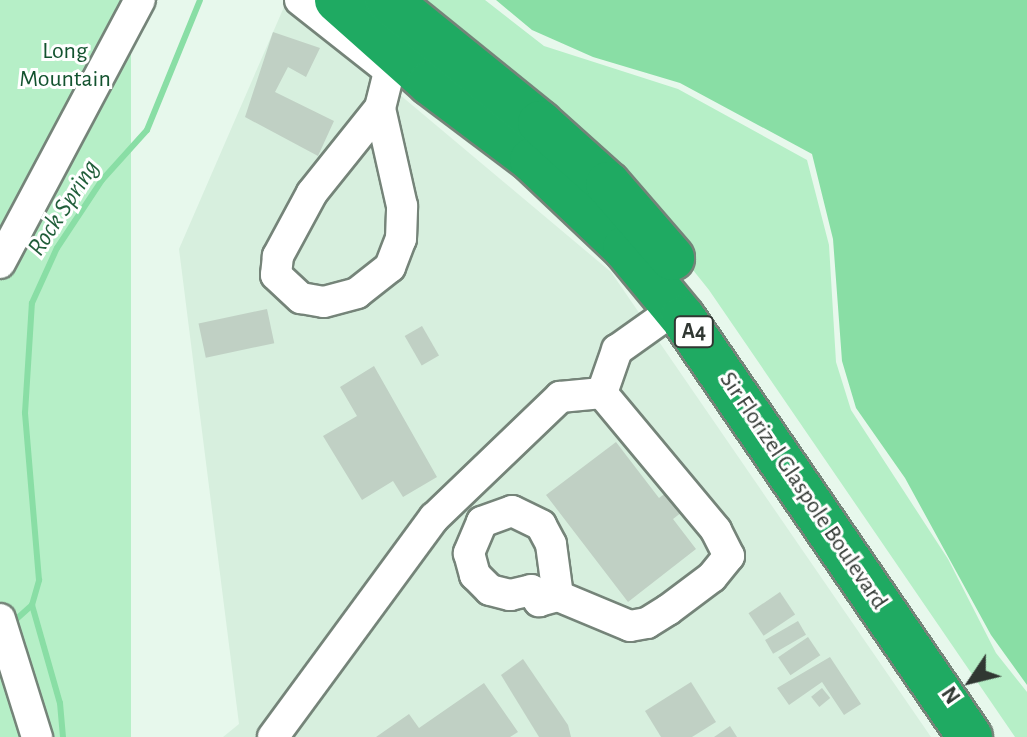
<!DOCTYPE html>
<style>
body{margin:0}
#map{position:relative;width:1027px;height:737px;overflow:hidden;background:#e7f8ec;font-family:"Alegreya Sans",sans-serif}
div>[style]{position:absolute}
.built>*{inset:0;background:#d7efde}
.green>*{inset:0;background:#b6efc7;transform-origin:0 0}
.water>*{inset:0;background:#89dea5}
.stream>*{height:6px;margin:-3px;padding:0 3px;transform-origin:3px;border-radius:3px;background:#89dea5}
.building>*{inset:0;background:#c0d0c4;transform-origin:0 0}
.roads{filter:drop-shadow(2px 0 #758479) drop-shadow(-2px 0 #758479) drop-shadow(0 2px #758479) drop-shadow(0 -2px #758479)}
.minor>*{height:30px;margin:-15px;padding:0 15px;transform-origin:15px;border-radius:15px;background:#fff}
.highway>*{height:44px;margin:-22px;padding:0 22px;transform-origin:22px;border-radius:22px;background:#1faa62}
span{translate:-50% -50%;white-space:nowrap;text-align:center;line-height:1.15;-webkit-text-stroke:6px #fff;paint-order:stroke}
.shield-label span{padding:2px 6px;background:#fff;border:2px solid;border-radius:6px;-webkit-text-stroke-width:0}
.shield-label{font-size:22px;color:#303732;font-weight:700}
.park-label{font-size:24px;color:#13532f}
.street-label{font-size:24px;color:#303732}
.water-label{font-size:26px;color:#215e3a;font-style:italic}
.north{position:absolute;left:931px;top:641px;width:80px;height:80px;-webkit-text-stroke:6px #fff;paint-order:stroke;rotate:235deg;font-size:22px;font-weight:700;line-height:32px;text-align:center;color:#303732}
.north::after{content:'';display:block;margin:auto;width:28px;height:36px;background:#303732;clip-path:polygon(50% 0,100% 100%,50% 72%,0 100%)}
</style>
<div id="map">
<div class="built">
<div style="clip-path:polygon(287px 0,611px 272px,931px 737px,223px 737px,239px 724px,179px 249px)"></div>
</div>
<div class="green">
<div style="left:0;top:0;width:131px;height:737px"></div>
<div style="clip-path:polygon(410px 0,485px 0,544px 46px,678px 89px,807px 160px,829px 245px,836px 362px,851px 410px,948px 559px,996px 653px,1027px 692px,1027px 737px,1015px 737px,709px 290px,633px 195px)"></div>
</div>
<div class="water">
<div style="clip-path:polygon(496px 0,1027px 0,1027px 685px,991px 635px,905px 478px,856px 408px,842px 361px,833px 239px,812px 154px,680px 83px,593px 57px,532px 30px)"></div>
</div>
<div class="stream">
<div style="left:32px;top:605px;width:102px;rotate:74.1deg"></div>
<div style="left:60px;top:703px;width:34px;rotate:85deg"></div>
<div style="left:12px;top:623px;width:27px;rotate:-42deg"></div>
<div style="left:32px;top:605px;width:26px;rotate:-74deg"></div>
<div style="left:39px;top:580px;width:168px;rotate:-94.8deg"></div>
<div style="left:25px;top:413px;width:110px;rotate:-86.4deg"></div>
<div style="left:32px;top:303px;width:60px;rotate:-65.6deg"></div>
<div style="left:57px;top:248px;width:82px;rotate:-56.5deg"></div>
<div style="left:102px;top:180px;width:67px;rotate:-48deg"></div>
<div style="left:147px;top:130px;width:140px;rotate:-67.8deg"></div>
</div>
<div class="building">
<div style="clip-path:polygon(273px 32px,320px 48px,306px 77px,288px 67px,275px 92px,334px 121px,318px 156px,245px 117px)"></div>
<div style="left:267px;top:309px;width:35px;height:70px;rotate:78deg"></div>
<div style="left:422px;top:326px;width:34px;height:20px;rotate:60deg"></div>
<div style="clip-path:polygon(374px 366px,437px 477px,403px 497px,393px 481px,362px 500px,323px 436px,357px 416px,340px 387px)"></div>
<div style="clip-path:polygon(616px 442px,659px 498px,667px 492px,682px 512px,673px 519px,696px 549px,628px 602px,546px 495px)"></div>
<div style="left:780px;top:592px;width:27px;height:38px;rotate:56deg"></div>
<div style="left:798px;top:621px;width:16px;height:38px;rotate:60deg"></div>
<div style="left:808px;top:637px;width:22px;height:36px;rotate:56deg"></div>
<div style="clip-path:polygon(830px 657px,861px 704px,844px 715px,822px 682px,789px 705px,777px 688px)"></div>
<div style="clip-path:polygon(523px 659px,568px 725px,571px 737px,539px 737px,501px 675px)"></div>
<div style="clip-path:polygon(691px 682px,716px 722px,692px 737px,661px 737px,645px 711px)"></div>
<div style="clip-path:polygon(484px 683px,518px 732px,510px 737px,376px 737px,409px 714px,419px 728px)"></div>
<div style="left:822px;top:688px;width:13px;height:14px;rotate:51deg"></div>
<div style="clip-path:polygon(730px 726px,737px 737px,714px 737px)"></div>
</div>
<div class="roads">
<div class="minor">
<div style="left:300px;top:0;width:115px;rotate:38.3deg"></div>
<div style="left:380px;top:108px;width:109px;rotate:128.7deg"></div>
<div style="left:312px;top:193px;width:72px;rotate:118.4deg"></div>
<div style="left:278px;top:256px;width:19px;rotate:96deg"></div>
<div style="left:276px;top:275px;width:34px;rotate:43deg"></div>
<div style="left:301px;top:298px;width:23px;rotate:10deg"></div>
<div style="left:324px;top:302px;width:34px;rotate:-15deg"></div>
<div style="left:357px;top:293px;width:42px;rotate:-38.2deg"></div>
<div style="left:390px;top:267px;width:30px;rotate:-69deg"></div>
<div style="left:401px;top:239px;width:33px;rotate:-88deg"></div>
<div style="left:402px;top:206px;width:100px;rotate:-102.7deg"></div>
<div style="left:380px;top:108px;width:38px;rotate:-76deg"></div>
<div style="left:0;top:263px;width:298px;rotate:-62deg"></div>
<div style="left:558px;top:596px;width:52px;rotate:-97.7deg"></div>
<div style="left:551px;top:544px;width:21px;rotate:-118deg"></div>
<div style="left:541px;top:525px;width:32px;rotate:-154deg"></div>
<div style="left:512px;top:511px;width:32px;rotate:160deg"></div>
<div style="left:482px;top:522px;width:34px;rotate:113deg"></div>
<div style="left:469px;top:553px;width:23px;rotate:75deg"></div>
<div style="left:475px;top:575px;width:21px;rotate:45deg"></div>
<div style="left:490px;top:590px;width:21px;rotate:14deg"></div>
<div style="left:510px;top:595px;width:22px;rotate:-13deg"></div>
<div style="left:531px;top:590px;width:14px;rotate:54deg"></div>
<div style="left:539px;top:601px;width:20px;rotate:-15deg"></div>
<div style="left:558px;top:596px;width:78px;rotate:22.6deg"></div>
<div style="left:630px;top:626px;width:17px;rotate:-10deg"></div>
<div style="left:647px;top:623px;width:25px;rotate:-32deg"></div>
<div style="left:668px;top:610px;width:55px;rotate:-36.9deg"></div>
<div style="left:712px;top:577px;width:27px;rotate:-51deg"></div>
<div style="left:729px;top:556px;width:29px;rotate:-117deg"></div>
<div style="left:716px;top:530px;width:178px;rotate:-129.8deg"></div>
<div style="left:0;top:619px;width:124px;rotate:72.6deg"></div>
<div style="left:273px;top:737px;width:272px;rotate:-53.7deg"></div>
<div style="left:434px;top:518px;width:175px;rotate:-43.8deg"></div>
<div style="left:560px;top:397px;width:42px;rotate:-5.4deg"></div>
<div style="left:602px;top:393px;width:46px;rotate:-70.8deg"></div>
<div style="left:617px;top:350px;width:72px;rotate:-35.4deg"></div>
</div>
<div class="highway">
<div style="left:337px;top:0;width:125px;rotate:41.7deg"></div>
<div style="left:430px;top:83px;width:128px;rotate:37deg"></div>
<div style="left:532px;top:160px;width:128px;rotate:43.4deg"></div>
<div style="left:625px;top:248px;width:91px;rotate:50.4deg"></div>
<div style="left:683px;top:318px;width:508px;rotate:55.59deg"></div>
<div style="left:388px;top:0;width:196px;rotate:39deg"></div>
<div style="left:540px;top:123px;width:91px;rotate:41.9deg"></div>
<div style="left:608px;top:184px;width:98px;rotate:49.1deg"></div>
</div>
</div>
<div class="shield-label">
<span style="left:694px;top:332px">A4</span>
</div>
<div class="park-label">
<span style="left:65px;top:66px">Long<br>Mountain</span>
</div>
<div class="street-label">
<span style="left:803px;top:491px;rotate:56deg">Sir Florizel Glaspole Boulevard</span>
</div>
<div class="water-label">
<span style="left:64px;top:208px;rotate:-57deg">Rock Spring</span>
</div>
<div class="north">N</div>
</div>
